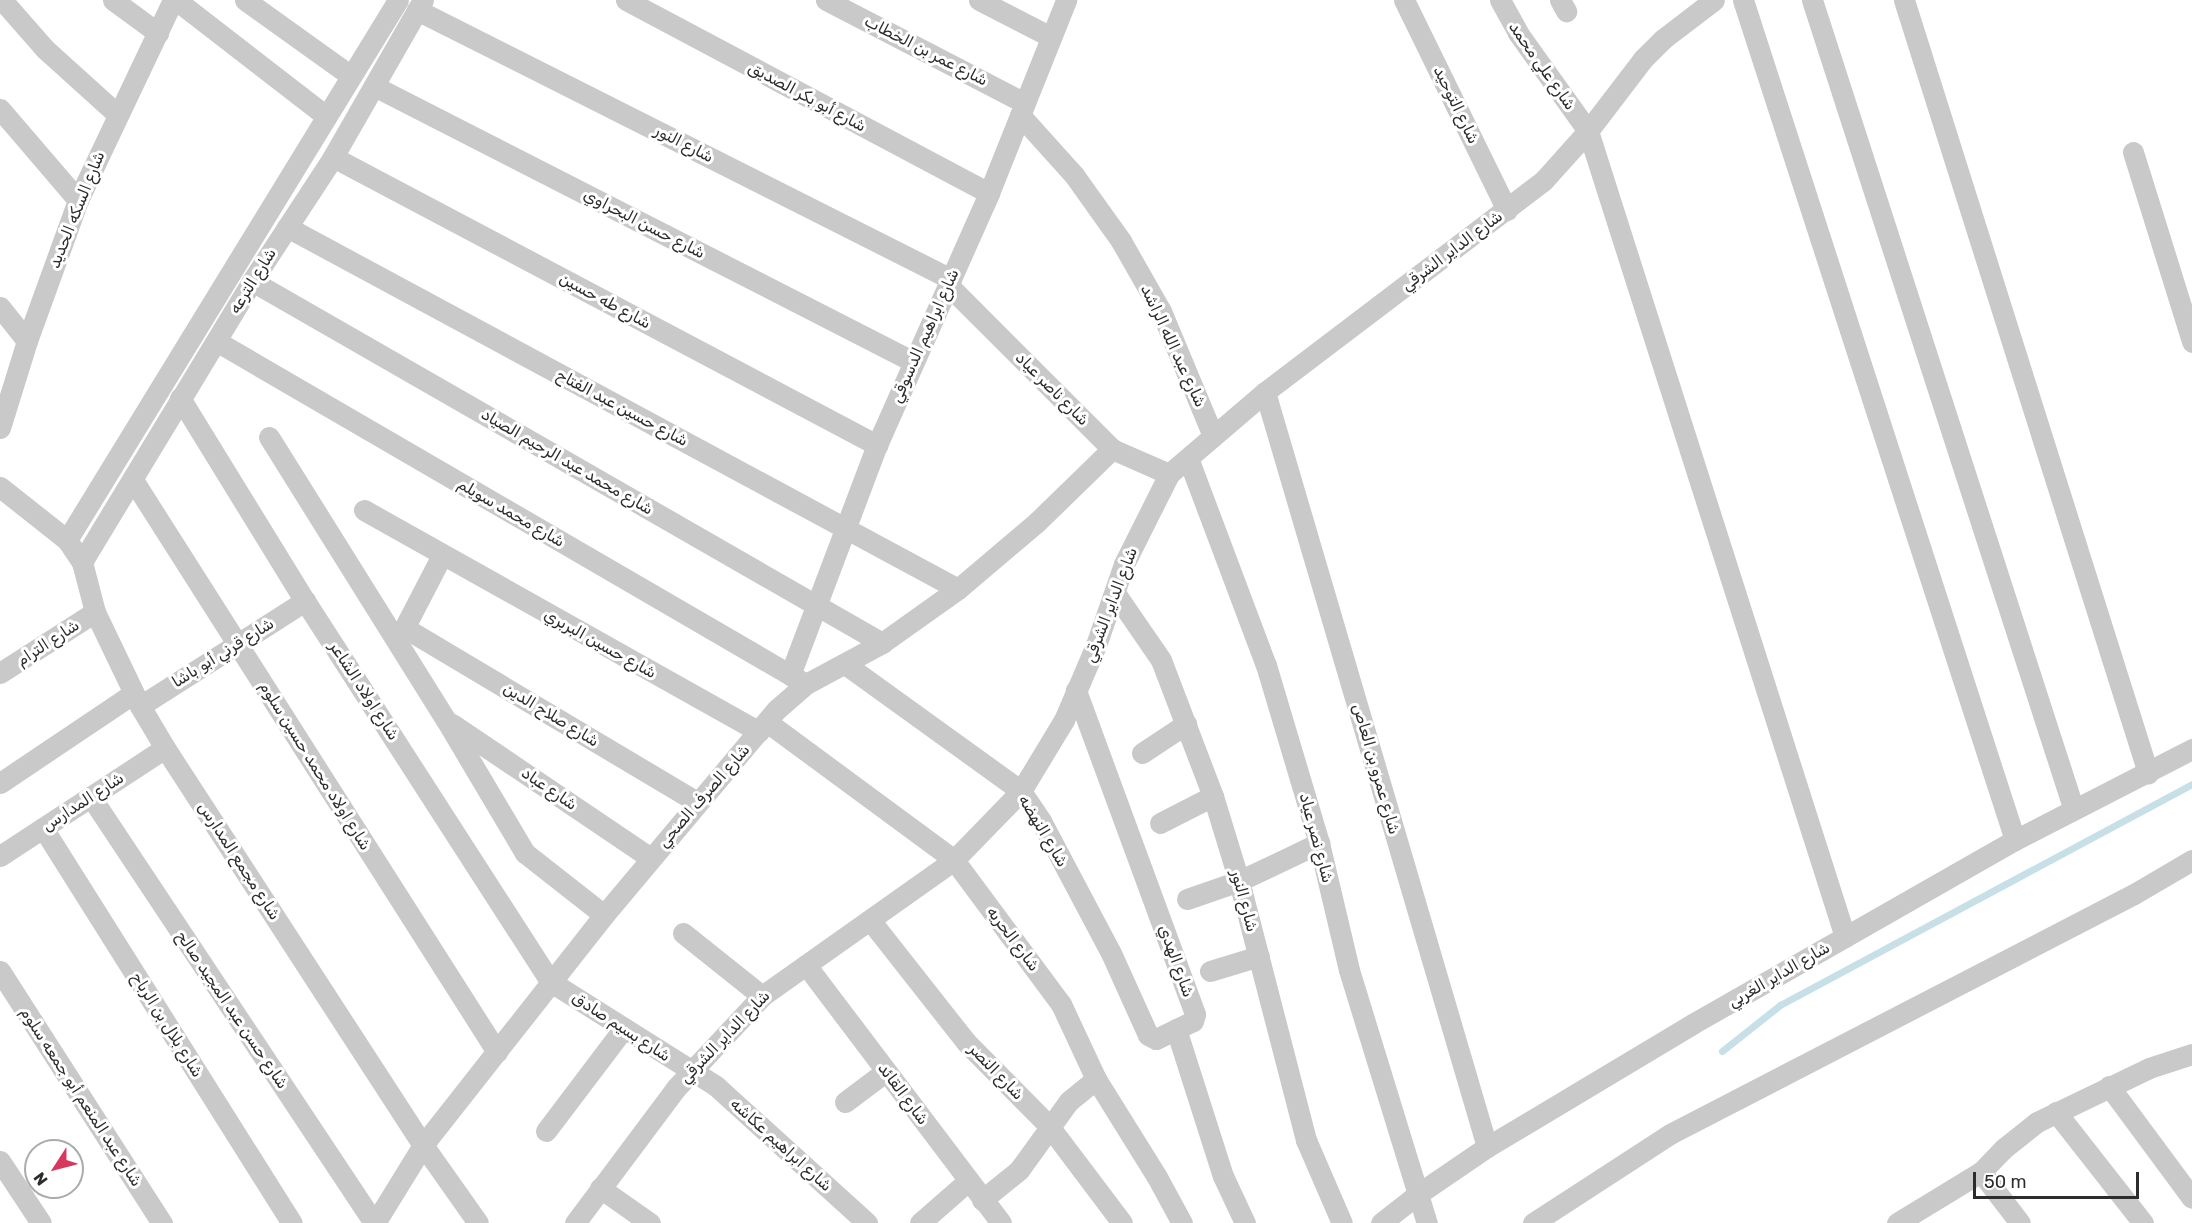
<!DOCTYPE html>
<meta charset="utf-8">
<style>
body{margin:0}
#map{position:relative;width:2192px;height:1223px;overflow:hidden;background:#fff;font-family:Rubik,Cairo,sans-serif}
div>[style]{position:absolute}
.stream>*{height:7px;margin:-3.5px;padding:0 3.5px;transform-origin:3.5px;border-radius:3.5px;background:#c7e0e8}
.minor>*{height:21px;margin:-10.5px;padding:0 10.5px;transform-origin:10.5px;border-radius:10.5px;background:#c9c9c9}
span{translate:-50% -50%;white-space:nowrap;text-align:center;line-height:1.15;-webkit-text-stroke:6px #fff;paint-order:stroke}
.street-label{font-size:16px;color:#2c2c2c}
.north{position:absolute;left:24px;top:1139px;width:60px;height:60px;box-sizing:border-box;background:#fff;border:2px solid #ababab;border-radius:50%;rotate:234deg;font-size:16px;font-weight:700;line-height:24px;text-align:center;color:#2c2c2c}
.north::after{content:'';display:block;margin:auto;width:21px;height:27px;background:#d8385d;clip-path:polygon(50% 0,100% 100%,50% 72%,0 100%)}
.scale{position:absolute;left:1973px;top:1172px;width:166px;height:27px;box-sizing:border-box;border:3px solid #2c2c2c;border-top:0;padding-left:8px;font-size:18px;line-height:21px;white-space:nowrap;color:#2c2c2c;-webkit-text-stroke:4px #fff;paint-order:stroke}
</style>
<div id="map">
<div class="stream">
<div style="left:1722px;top:1051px;width:74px;rotate:-38.4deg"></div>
<div style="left:1780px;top:1005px;width:468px;rotate:-28.2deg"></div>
</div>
<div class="minor">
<div style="left:2px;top:0;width:65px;rotate:48.7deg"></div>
<div style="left:45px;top:49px;width:97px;rotate:42.1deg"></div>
<div style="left:113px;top:0;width:56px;rotate:36.3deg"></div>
<div style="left:176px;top:0;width:190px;rotate:37.7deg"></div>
<div style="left:245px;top:0;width:130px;rotate:35.6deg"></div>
<div style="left:626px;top:0;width:411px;rotate:28deg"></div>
<div style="left:826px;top:0;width:224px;rotate:27.4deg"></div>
<div style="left:979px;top:0;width:81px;rotate:27.2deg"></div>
<div style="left:1404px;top:0;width:234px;rotate:63.9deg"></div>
<div style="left:1500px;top:0;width:38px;rotate:61deg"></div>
<div style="left:1518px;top:33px;width:120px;rotate:54.5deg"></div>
<div style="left:1588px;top:131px;width:846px;rotate:72.31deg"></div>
<div style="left:1560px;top:0;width:13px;rotate:61deg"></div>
<div style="left:1743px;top:0;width:883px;rotate:72.06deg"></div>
<div style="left:1812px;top:0;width:851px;rotate:72.08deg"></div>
<div style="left:1904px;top:0;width:811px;rotate:72.48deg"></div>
<div style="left:417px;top:10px;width:598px;rotate:26.74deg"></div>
<div style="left:374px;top:86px;width:606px;rotate:27.07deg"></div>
<div style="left:0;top:109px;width:120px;rotate:49.4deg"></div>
<div style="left:1020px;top:115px;width:81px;rotate:48deg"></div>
<div style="left:1074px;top:175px;width:81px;rotate:54.5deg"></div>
<div style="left:1121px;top:241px;width:81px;rotate:60.3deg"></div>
<div style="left:1161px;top:311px;width:135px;rotate:67.4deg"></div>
<div style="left:2133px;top:152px;width:199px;rotate:72.7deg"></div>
<div style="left:333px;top:157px;width:616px;rotate:27.9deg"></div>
<div style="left:287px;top:227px;width:762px;rotate:28.35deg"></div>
<div style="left:252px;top:281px;width:727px;rotate:29.88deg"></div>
<div style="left:948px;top:285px;width:232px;rotate:45deg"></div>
<div style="left:1112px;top:449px;width:62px;rotate:23.7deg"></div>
<div style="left:0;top:307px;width:43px;rotate:51.5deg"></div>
<div style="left:216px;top:341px;width:677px;rotate:30.17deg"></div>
<div style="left:1265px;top:392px;width:787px;rotate:73.61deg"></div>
<div style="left:180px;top:398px;width:238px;rotate:58.4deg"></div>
<div style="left:305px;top:601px;width:454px;rotate:57.2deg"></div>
<div style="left:551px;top:982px;width:195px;rotate:32.2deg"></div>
<div style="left:716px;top:1086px;width:204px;rotate:42.2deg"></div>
<div style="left:0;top:428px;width:91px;rotate:-72.8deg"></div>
<div style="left:27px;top:341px;width:150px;rotate:-70.1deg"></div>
<div style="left:78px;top:200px;width:221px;rotate:-64.6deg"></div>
<div style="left:269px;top:437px;width:334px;rotate:58deg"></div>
<div style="left:446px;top:720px;width:155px;rotate:59.3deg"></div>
<div style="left:525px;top:853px;width:100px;rotate:38.1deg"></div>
<div style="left:1188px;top:458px;width:221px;rotate:69.4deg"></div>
<div style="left:1266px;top:665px;width:186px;rotate:73.4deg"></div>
<div style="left:1319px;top:843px;width:130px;rotate:76.7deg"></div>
<div style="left:1349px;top:970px;width:265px;rotate:72.9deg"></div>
<div style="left:133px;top:480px;width:678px;rotate:57.53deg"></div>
<div style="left:0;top:487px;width:85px;rotate:38.3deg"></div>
<div style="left:67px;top:540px;width:27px;rotate:56deg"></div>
<div style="left:82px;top:562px;width:52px;rotate:75.4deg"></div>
<div style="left:95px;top:612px;width:104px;rotate:64.4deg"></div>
<div style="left:140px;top:706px;width:49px;rotate:59.2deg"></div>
<div style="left:165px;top:748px;width:473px;rotate:57deg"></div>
<div style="left:423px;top:1145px;width:95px;rotate:54.8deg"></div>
<div style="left:364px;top:510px;width:453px;rotate:29.3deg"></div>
<div style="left:67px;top:540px;width:633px;rotate:-58.49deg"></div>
<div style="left:82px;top:562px;width:328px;rotate:-58.8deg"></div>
<div style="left:252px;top:281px;width:148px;rotate:-56.8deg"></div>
<div style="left:333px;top:157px;width:181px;rotate:-60.2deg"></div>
<div style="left:1115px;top:593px;width:81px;rotate:55.5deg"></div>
<div style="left:1161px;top:660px;width:146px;rotate:69.1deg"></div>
<div style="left:1213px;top:796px;width:89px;rotate:73deg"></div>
<div style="left:1239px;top:881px;width:268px;rotate:75.5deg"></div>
<div style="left:1306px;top:1140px;width:90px;rotate:66.6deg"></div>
<div style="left:405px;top:628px;width:340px;rotate:30.8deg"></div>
<div style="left:398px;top:640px;width:96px;rotate:-62.6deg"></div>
<div style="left:845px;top:664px;width:217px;rotate:35.8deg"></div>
<div style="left:1021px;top:791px;width:36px;rotate:56deg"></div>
<div style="left:1041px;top:821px;width:149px;rotate:62.1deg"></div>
<div style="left:1111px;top:953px;width:90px;rotate:65.7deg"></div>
<div style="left:1148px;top:1035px;width:9px;rotate:27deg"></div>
<div style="left:1156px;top:1039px;width:41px;rotate:-25.9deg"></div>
<div style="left:1193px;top:1021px;width:7px;rotate:-74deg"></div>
<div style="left:1195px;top:1014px;width:345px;rotate:-110.2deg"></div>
<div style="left:0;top:673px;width:113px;rotate:-32.7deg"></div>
<div style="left:790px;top:675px;width:246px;rotate:-69.3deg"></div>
<div style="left:877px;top:445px;width:276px;rotate:-66deg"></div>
<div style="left:989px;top:193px;width:208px;rotate:-68.2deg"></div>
<div style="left:140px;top:706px;width:196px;rotate:-32.5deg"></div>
<div style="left:767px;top:722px;width:232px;rotate:36.4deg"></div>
<div style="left:954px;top:860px;width:179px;rotate:53.4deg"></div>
<div style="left:1061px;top:1004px;width:83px;rotate:65deg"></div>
<div style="left:1096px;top:1079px;width:115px;rotate:58.1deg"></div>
<div style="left:1157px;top:1177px;width:52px;rotate:61.5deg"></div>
<div style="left:452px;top:724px;width:240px;rotate:34deg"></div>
<div style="left:1142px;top:753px;width:53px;rotate:-33.4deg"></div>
<div style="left:0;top:783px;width:161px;rotate:-33.9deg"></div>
<div style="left:91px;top:797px;width:511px;rotate:56.4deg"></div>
<div style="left:1160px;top:823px;width:59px;rotate:-27deg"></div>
<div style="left:43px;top:828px;width:467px;rotate:57.8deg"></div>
<div style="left:0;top:856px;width:197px;rotate:-33.2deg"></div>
<div style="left:1187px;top:899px;width:55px;rotate:-19.1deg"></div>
<div style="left:1239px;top:881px;width:89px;rotate:-25.4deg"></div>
<div style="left:870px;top:920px;width:155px;rotate:51.8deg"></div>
<div style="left:966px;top:1042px;width:118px;rotate:45.3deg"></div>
<div style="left:1049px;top:1126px;width:121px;rotate:53deg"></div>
<div style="left:683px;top:933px;width:101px;rotate:38.6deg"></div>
<div style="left:806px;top:965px;width:323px;rotate:52.9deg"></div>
<div style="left:0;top:971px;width:300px;rotate:57.3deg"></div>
<div style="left:1210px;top:971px;width:51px;rotate:-17deg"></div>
<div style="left:1176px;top:1029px;width:154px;rotate:72.3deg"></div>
<div style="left:1223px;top:1176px;width:52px;rotate:64.9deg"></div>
<div style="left:2109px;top:1086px;width:139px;rotate:53.5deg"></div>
<div style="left:845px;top:1102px;width:50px;rotate:-36.9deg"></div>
<div style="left:2056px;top:1112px;width:141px;rotate:51.9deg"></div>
<div style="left:546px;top:1131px;width:129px;rotate:-52.9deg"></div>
<div style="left:0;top:1161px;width:74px;rotate:56.5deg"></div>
<div style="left:1981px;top:1172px;width:64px;rotate:52.6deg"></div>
<div style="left:600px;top:1188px;width:61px;rotate:35deg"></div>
<div style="left:982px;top:1200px;width:48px;rotate:-39deg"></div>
<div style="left:1019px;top:1170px;width:85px;rotate:-54.1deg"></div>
<div style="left:1069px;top:1101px;width:35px;rotate:-39deg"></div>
<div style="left:375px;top:1223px;width:92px;rotate:-58.4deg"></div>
<div style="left:423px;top:1145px;width:293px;rotate:-51.8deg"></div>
<div style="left:604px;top:915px;width:268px;rotate:-50deg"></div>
<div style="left:776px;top:710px;width:40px;rotate:-41deg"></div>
<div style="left:806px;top:684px;width:86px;rotate:-28.3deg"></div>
<div style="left:882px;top:643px;width:93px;rotate:-35.4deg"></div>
<div style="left:958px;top:589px;width:104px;rotate:-40.3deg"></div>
<div style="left:1037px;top:522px;width:105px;rotate:-44.2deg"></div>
<div style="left:575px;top:1223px;width:169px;rotate:-53.2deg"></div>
<div style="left:676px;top:1088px;width:126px;rotate:-46.9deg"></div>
<div style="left:762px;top:996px;width:235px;rotate:-35.3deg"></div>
<div style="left:954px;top:860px;width:96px;rotate:-45.8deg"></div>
<div style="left:1021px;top:791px;width:83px;rotate:-58.8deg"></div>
<div style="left:1064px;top:720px;width:82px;rotate:-66.9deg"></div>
<div style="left:1096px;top:645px;width:86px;rotate:-70.9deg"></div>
<div style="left:1124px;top:564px;width:101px;rotate:-63.4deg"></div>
<div style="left:1169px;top:474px;width:126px;rotate:-40.5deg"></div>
<div style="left:1265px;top:392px;width:350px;rotate:-37.2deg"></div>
<div style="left:1544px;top:180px;width:66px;rotate:-48.1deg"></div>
<div style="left:1588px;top:131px;width:91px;rotate:-52.6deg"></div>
<div style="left:1643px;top:59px;width:28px;rotate:-45deg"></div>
<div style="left:1663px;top:39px;width:64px;rotate:-37.4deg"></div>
<div style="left:920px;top:1223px;width:64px;rotate:-41.2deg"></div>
<div style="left:1381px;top:1223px;width:47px;rotate:-38.1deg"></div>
<div style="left:1418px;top:1194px;width:83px;rotate:-34.3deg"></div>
<div style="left:1487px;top:1147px;width:241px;rotate:-30.9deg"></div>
<div style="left:1694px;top:1023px;width:369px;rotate:-29.7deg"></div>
<div style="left:2015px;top:840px;width:199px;rotate:-27.2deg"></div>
<div style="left:1533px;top:1223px;width:163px;rotate:-33deg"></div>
<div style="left:1670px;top:1134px;width:522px;rotate:-27.35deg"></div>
<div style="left:2134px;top:894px;width:67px;rotate:-30.4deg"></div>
<div style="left:1897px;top:1223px;width:98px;rotate:-31.3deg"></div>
<div style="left:1981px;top:1172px;width:32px;rotate:-46deg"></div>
<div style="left:2003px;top:1149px;width:43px;rotate:-38.5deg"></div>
<div style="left:2037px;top:1122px;width:124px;rotate:-25.7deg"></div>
<div style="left:2149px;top:1068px;width:45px;rotate:-18deg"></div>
</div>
<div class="street-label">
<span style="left:926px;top:51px;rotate:27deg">شارع عمر بن الخطاب</span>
<span style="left:1542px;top:66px;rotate:55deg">شارع علي محمد</span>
<span style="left:807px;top:97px;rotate:28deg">شارع أبو بكر الصديق</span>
<span style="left:1456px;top:105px;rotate:64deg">شارع التوحيد</span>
<span style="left:684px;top:144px;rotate:27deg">شارع النور</span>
<span style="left:77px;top:210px;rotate:-68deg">شارع السكه الحديد</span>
<span style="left:644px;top:224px;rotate:27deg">شارع حسن البحراوي</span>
<span style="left:1452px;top:251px;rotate:-37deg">شارع الداير الشرقي</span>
<span style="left:253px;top:281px;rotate:-58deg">شارع الترعه</span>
<span style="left:605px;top:301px;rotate:28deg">شارع طه حسين</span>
<span style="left:925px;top:336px;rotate:-66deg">شارع ابراهيم الدسوقي</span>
<span style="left:1173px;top:346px;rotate:65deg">شارع عبد الله الراشد</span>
<span style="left:1052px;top:389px;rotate:45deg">شارع ناصر عياد</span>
<span style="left:622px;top:408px;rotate:28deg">شارع حسين عبد الفتاح</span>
<span style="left:567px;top:462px;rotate:30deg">شارع محمد عبد الرحيم الصياد</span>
<span style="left:511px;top:513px;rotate:30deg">شارع محمد سويلم</span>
<span style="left:1111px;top:605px;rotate:-69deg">شارع الداير الشرقي</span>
<span style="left:48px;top:643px;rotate:-33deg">شارع الترام</span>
<span style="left:600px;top:644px;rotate:29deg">شارع حسين البربري</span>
<span style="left:223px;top:653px;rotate:-32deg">شارع قرني أبو باشا</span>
<span style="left:364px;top:691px;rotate:57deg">شارع اولاد الشاعر</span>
<span style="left:551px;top:715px;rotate:31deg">شارع صلاح الدين</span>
<span style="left:315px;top:766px;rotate:58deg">شارع اولاد محمد حسين سلوم</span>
<span style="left:1376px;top:769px;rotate:74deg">شارع عمرو بن العاص</span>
<span style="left:549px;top:789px;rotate:34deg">شارع عباد</span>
<span style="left:704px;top:796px;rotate:-49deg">شارع الصرف الصحي</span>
<span style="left:83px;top:802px;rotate:-33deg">شارع المدارس</span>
<span style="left:1043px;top:831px;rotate:59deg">شارع النهضه</span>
<span style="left:1316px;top:838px;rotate:75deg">شارع نصر عياد</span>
<span style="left:239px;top:861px;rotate:57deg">شارع مجمع المدارس</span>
<span style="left:1244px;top:901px;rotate:75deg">شارع النور</span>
<span style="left:1013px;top:939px;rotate:53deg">شارع الحريه</span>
<span style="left:1176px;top:961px;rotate:70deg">شارع الهدي</span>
<span style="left:1779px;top:975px;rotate:-30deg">شارع الداير الغربي</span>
<span style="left:232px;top:1010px;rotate:56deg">شارع حسن عبد المجيد صالح</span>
<span style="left:167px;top:1025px;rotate:58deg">شارع بلال بن الرباح</span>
<span style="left:621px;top:1027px;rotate:33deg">شارع بسيم صادق</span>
<span style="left:725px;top:1037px;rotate:-46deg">شارع الداير الشرقي</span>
<span style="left:996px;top:1072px;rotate:46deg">شارع النصر</span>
<span style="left:903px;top:1094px;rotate:53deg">شارع القائد</span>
<span style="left:81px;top:1097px;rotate:57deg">شارع عبد المنعم أبو جمعه سلوم</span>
<span style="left:781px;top:1145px;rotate:42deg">شارع ابراهيم عكاشه</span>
</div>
<div class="north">N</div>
<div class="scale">50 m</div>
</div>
